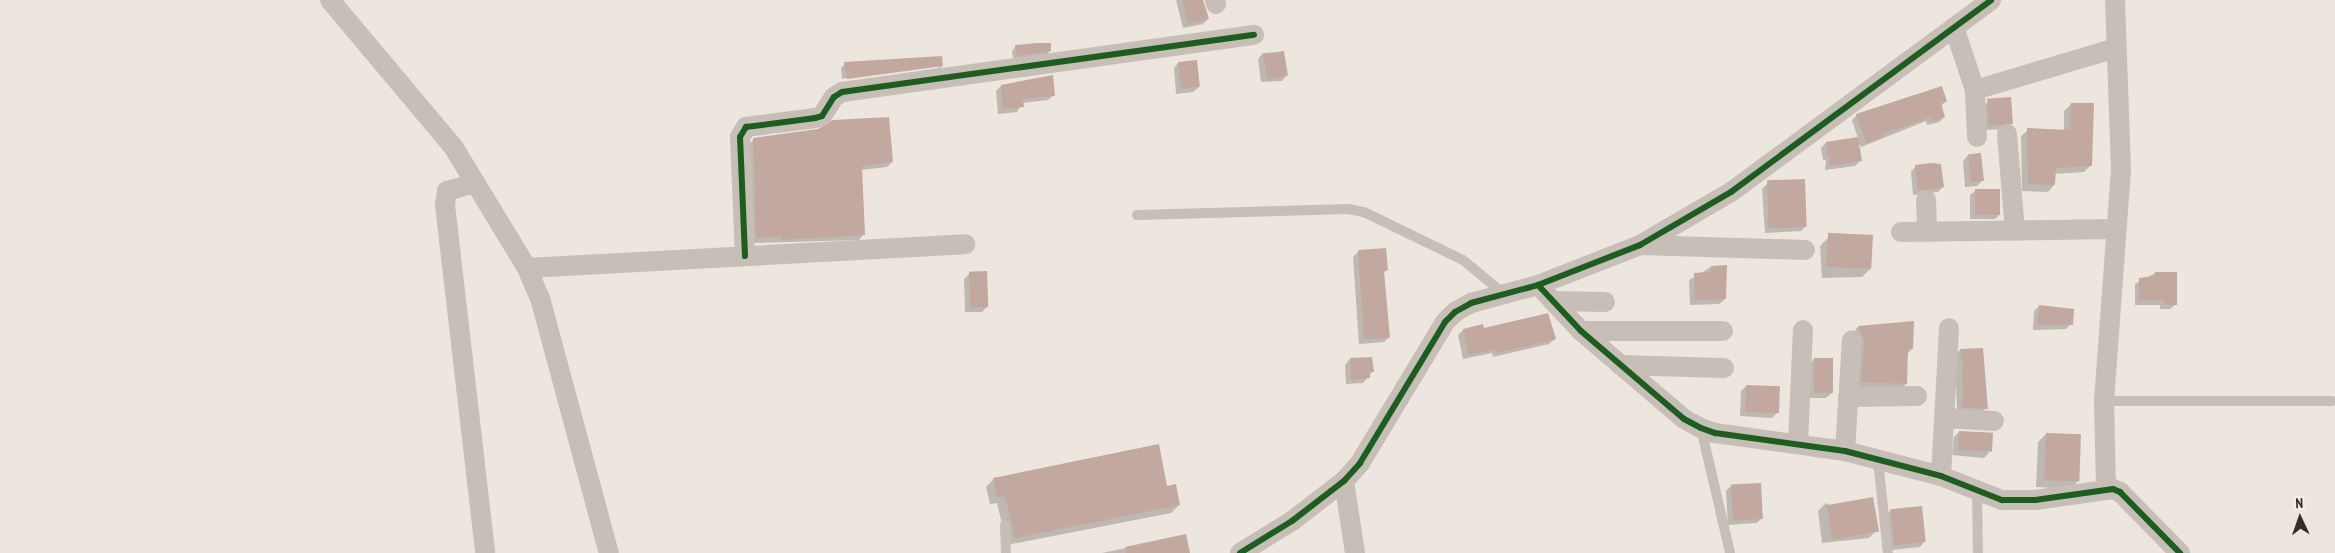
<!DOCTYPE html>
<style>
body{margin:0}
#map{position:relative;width:2335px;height:553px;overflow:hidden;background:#ede6de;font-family:"PT Sans Narrow",sans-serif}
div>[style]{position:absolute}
.shadow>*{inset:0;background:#0003}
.building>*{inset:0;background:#c2a89e;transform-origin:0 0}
.lane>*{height:10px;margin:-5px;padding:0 5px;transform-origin:5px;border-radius:5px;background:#c6beb7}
.street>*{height:20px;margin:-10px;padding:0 10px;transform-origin:10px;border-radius:10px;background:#c6beb7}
.cycleway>*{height:6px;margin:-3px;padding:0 3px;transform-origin:3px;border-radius:3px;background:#1b5e20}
span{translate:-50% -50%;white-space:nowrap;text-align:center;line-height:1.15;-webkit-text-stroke:4px #fbf0e5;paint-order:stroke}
.north{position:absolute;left:2275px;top:493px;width:50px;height:50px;-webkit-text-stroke:4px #fbf0e5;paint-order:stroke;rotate:357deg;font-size:14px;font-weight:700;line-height:20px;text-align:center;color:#362b26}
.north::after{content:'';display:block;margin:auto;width:18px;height:22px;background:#362b26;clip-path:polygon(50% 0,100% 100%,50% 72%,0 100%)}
</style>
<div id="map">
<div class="shadow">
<div style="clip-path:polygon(1176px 0,1203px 0,1208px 19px,1203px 24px,1183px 28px)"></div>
<div style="clip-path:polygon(1016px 46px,1050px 51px,1046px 55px,1013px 59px,1012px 51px)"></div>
<div style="clip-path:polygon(1283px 52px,1287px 75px,1282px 81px,1261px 82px,1258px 59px,1263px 53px)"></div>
<div style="clip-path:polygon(941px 58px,942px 66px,938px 70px,843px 83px,939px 68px,939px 65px,842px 79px,841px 68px,845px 64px)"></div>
<div style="clip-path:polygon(1179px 62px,1199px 87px,1193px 92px,1176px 94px,1174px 68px)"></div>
<div style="clip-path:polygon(1052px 76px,1053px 95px,1048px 100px,1022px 103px,1017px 112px,998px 114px,996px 91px,1001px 86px)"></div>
<div style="clip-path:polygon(1990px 99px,2012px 123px,2007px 129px,1984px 130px,1985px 105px)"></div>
<div style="clip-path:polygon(1946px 101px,1941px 106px,1944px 117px,1939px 122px,1927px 125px,1926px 121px,1861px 147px,1858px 142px,1860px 161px,1855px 166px,1825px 170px,1826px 160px,1823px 160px,1821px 148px,1826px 143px,1858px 138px,1852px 120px,1857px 115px)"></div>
<div style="clip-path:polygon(2071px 104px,2091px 165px,2084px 172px,2055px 174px,2054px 185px,2048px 192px,2022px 191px,2021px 136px,2028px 130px,2064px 131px,2064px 111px)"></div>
<div style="clip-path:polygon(754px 139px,892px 162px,887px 167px,861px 170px,864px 234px,859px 240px,751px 243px,749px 144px)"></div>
<div style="clip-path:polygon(1968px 155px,1982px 181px,1977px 186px,1965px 187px,1963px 161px)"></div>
<div style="clip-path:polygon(1916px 166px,1943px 187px,1938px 192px,1913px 195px,1911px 172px)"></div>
<div style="clip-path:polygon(1768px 183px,1806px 226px,1801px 231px,1765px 233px,1762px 189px)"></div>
<div style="clip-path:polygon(1976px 190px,2000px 214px,1995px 219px,1970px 219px,1970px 195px)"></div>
<div style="clip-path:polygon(1828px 238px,1870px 269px,1862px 277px,1822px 278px,1820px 246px)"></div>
<div style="clip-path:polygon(1359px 251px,1387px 270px,1383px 273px,1389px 337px,1384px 342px,1359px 344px,1353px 257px)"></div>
<div style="clip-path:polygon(1711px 267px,1725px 299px,1719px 304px,1690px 305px,1689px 280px)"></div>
<div style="clip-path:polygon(2155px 273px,2176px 304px,2170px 309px,2160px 309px,2160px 305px,2135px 305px,2135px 284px)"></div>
<div style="clip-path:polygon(969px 274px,987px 307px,982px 312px,965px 312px,964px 279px)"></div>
<div style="clip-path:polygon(2039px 306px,2071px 324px,2066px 329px,2033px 330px,2034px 311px)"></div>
<div style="clip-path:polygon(1912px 322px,1912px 349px,1907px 354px,1906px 384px,1901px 389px,1857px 387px,1853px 333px,1858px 327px)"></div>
<div style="clip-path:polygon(1483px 329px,1555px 339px,1549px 344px,1493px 357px,1492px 353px,1463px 359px,1458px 335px,1463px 330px)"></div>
<div style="clip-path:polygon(1960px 350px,1986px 408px,1981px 413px,1957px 412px,1955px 355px)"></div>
<div style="clip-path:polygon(1350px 359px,1373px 371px,1363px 383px,1346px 384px,1345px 365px)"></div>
<div style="clip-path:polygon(1814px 359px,1832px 393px,1826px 398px,1807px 398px,1809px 365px)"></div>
<div style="clip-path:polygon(1746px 386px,1778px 412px,1772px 418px,1740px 416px,1741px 391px)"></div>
<div style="clip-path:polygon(1959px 432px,1989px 453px,1984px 458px,1952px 455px,1954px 437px)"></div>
<div style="clip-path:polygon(2046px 434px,2078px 481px,2070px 489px,2036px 487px,2038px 442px)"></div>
<div style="clip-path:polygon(994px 479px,1166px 488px,1179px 505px,1171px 513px,1007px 545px,997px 503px,990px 504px,986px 487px)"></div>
<div style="clip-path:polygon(1731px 486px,1762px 518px,1757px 523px,1728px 525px,1726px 491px)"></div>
<div style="clip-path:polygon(1826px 503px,1877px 530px,1869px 538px,1822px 543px,1818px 511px)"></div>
<div style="clip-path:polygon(1891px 510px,1925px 541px,1920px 547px,1891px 550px,1886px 516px)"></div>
<div style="clip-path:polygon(1185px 536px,1189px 553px,1102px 553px)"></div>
</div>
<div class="building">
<div style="clip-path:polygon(1182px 0,1203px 0,1209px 19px,1188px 24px)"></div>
<div style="clip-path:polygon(1036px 43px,1051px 43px,1051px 51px,1017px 56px,1015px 45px)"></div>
<div style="left:1284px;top:51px;width:25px;height:21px;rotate:81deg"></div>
<div style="clip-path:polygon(942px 56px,943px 66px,847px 79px,844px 62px)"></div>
<div style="left:1197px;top:60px;width:27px;height:19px;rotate:84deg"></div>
<div style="clip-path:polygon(1053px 75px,1055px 96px,1023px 99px,1024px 107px,1002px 109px,1001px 85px)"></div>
<div style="clip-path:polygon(1942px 86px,1947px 102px,1941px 103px,1945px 117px,1932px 121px,1931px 117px,1883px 134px,1884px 137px,1866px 143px,1856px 114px)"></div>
<div style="left:2011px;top:97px;width:27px;height:24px;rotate:86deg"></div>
<div style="clip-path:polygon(2071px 103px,2094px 103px,2092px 166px,2056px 168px,2055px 185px,2028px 184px,2027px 128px,2070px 130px)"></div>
<div style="clip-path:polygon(889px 117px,893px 162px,862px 166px,865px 235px,781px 240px,781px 236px,756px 238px,753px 138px,818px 129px,833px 120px)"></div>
<div style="clip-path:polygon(1858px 137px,1862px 161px,1829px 166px,1831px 155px,1828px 156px,1826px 142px)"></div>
<div style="left:1981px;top:153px;width:28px;height:13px;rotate:84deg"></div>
<div style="clip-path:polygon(1931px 163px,1941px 164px,1944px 187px,1918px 191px,1915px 165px)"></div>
<div style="left:1805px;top:179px;width:48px;height:38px;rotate:88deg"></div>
<div style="left:1975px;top:189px;width:25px;height:26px"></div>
<div style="left:1873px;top:235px;width:34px;height:45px;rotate:93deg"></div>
<div style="clip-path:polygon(1386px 248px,1388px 270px,1384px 271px,1390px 338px,1364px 339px,1358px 250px)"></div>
<div style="clip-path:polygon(1727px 265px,1726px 299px,1695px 300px,1694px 273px,1711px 272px,1711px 266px)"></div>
<div style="left:987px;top:271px;width:36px;height:18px;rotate:88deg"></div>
<div style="clip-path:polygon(2155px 272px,2177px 272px,2177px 305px,2164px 305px,2164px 300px,2139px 300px,2139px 278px,2155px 276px)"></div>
<div style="clip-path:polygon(2039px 305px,2074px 309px,2073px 325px,2037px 325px)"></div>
<div style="clip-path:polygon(1548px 313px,1556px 339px,1498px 353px,1497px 349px,1468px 355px,1463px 329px,1483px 324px,1484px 328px)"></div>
<div style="clip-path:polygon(1914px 321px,1913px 349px,1908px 349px,1907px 384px,1861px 382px,1864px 341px,1858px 326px)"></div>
<div style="clip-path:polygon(1983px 348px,1988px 409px,1962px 407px,1963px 366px,1960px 349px)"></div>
<div style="clip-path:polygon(1372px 357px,1374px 372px,1370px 372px,1370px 378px,1351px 380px,1350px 358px)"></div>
<div style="left:1814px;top:358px;width:19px;height:35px"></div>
<div style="left:1746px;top:385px;width:34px;height:27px;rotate:2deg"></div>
<div style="left:1959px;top:431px;width:34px;height:19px;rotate:3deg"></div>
<div style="left:2046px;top:433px;width:35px;height:47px;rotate:2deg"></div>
<div style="clip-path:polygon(1159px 444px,1167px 486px,1176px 484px,1180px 505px,1015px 538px,1005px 496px,997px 497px,993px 478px)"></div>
<div style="left:1761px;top:483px;width:36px;height:30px;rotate:87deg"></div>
<div style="left:1873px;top:497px;width:35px;height:47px;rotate:80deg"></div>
<div style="left:1922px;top:506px;width:36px;height:32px;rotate:84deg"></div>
<div style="clip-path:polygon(1186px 534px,1190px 553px,1126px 553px,1125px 547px)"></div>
</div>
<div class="lane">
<div style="left:1137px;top:215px;width:211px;rotate:-1.6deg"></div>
<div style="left:1348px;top:209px;width:16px;rotate:11deg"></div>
<div style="left:1364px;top:212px;width:110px;rotate:25.9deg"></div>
<div style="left:1463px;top:260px;width:53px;rotate:39.7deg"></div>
<div style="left:2104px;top:401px;width:228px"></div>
<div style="left:1701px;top:428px;width:128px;rotate:76.9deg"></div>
<div style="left:1878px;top:460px;width:94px;rotate:83.9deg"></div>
<div style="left:1977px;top:492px;width:61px;rotate:89.1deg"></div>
<div style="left:1005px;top:525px;width:28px;rotate:88deg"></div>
</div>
<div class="street">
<div style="left:330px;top:0;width:193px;rotate:50deg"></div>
<div style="left:454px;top:148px;width:140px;rotate:58.7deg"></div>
<div style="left:527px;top:268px;width:33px;rotate:67deg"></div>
<div style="left:540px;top:298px;width:264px;rotate:74.9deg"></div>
<div style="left:1215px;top:0;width:4px;rotate:76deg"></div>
<div style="left:1954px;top:27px;width:66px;rotate:71.6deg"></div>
<div style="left:1975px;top:90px;width:47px;rotate:87.6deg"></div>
<div style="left:1975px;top:90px;width:147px;rotate:-16.6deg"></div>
<div style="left:2007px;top:134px;width:97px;rotate:85.3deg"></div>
<div style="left:475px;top:183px;width:29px;rotate:164deg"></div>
<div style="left:447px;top:191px;width:14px;rotate:98deg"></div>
<div style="left:445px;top:205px;width:350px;rotate:83.4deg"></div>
<div style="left:1926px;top:200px;width:32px;rotate:88deg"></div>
<div style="left:1901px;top:232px;width:215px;rotate:-0.8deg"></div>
<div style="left:1640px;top:245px;width:165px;rotate:1.7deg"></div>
<div style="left:745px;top:256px;width:119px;rotate:-92.4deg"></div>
<div style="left:740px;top:137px;width:12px;rotate:-59deg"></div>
<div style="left:746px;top:127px;width:70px;rotate:-7.4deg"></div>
<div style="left:815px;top:118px;width:7px;rotate:-16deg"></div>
<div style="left:822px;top:116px;width:22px;rotate:-58deg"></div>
<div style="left:834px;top:97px;width:9px;rotate:-32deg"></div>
<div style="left:842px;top:92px;width:416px;rotate:-7.9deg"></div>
<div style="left:527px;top:268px;width:439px;rotate:-3.1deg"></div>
<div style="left:1538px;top:285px;width:63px;rotate:46.9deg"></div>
<div style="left:1581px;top:331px;width:135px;rotate:40.5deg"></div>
<div style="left:1684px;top:419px;width:19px;rotate:28deg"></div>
<div style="left:1701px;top:428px;width:15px;rotate:20deg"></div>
<div style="left:1715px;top:433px;width:131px;rotate:7.9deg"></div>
<div style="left:1845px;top:451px;width:99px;rotate:14.6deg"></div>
<div style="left:1941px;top:476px;width:66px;rotate:21.5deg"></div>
<div style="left:2002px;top:500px;width:33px"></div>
<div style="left:2035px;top:500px;width:79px;rotate:-8deg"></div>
<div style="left:2113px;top:489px;width:8px;rotate:23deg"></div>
<div style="left:2120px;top:492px;width:86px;rotate:45.5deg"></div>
<div style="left:1553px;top:301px;width:52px;rotate:1.1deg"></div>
<div style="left:1581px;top:331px;width:142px"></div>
<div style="left:1620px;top:365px;width:104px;rotate:1.7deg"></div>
<div style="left:1848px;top:397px;width:69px;rotate:-0.8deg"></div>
<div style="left:1945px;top:418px;width:49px;rotate:3.5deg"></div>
<div style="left:1798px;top:443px;width:113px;rotate:-87.5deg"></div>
<div style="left:1845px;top:451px;width:111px;rotate:-86.4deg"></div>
<div style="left:1941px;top:476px;width:148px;rotate:-86.9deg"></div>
<div style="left:1344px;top:481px;width:73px;rotate:81.3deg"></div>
<div style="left:2106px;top:488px;width:87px;rotate:-91.3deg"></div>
<div style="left:2104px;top:401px;width:231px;rotate:-85.8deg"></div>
<div style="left:2121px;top:171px;width:171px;rotate:-92deg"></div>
<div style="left:1240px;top:553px;width:61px;rotate:-31.6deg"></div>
<div style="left:1292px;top:521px;width:66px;rotate:-37.6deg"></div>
<div style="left:1344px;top:481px;width:24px;rotate:-48deg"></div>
<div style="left:1360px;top:463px;width:165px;rotate:-58.9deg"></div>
<div style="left:1445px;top:322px;width:14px;rotate:-45deg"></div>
<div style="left:1455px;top:312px;width:18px;rotate:-29deg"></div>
<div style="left:1471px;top:303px;width:69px;rotate:-15deg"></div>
<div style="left:1538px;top:285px;width:110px;rotate:-21.4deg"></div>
<div style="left:1640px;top:245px;width:105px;rotate:-30.2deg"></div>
<div style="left:1731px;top:192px;width:323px;rotate:-36.4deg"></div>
</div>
<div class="cycleway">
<div style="left:745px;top:256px;width:119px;rotate:-92.4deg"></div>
<div style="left:740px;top:137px;width:12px;rotate:-59deg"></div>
<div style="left:746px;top:127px;width:70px;rotate:-7.4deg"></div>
<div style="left:815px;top:118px;width:7px;rotate:-16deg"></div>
<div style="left:822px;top:116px;width:22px;rotate:-58deg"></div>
<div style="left:834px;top:97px;width:9px;rotate:-32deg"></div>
<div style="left:842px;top:92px;width:416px;rotate:-7.9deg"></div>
<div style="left:1538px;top:285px;width:63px;rotate:46.9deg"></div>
<div style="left:1581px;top:331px;width:135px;rotate:40.5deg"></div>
<div style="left:1684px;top:419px;width:19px;rotate:28deg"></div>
<div style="left:1701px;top:428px;width:15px;rotate:20deg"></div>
<div style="left:1715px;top:433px;width:131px;rotate:7.9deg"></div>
<div style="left:1845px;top:451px;width:99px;rotate:14.6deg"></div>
<div style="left:1941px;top:476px;width:66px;rotate:21.5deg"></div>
<div style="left:2002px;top:500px;width:33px"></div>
<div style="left:2035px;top:500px;width:79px;rotate:-8deg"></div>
<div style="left:2113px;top:489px;width:8px;rotate:23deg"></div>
<div style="left:2120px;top:492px;width:86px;rotate:45.5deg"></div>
<div style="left:1240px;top:553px;width:61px;rotate:-31.6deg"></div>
<div style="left:1292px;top:521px;width:66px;rotate:-37.6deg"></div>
<div style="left:1344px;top:481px;width:24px;rotate:-48deg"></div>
<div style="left:1360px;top:463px;width:165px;rotate:-58.9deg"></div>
<div style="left:1445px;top:322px;width:14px;rotate:-45deg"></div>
<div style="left:1455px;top:312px;width:18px;rotate:-29deg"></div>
<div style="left:1471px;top:303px;width:69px;rotate:-15deg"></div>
<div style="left:1538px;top:285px;width:110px;rotate:-21.4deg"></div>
<div style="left:1640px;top:245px;width:105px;rotate:-30.2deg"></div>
<div style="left:1731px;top:192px;width:323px;rotate:-36.4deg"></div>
</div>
<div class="north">N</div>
</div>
